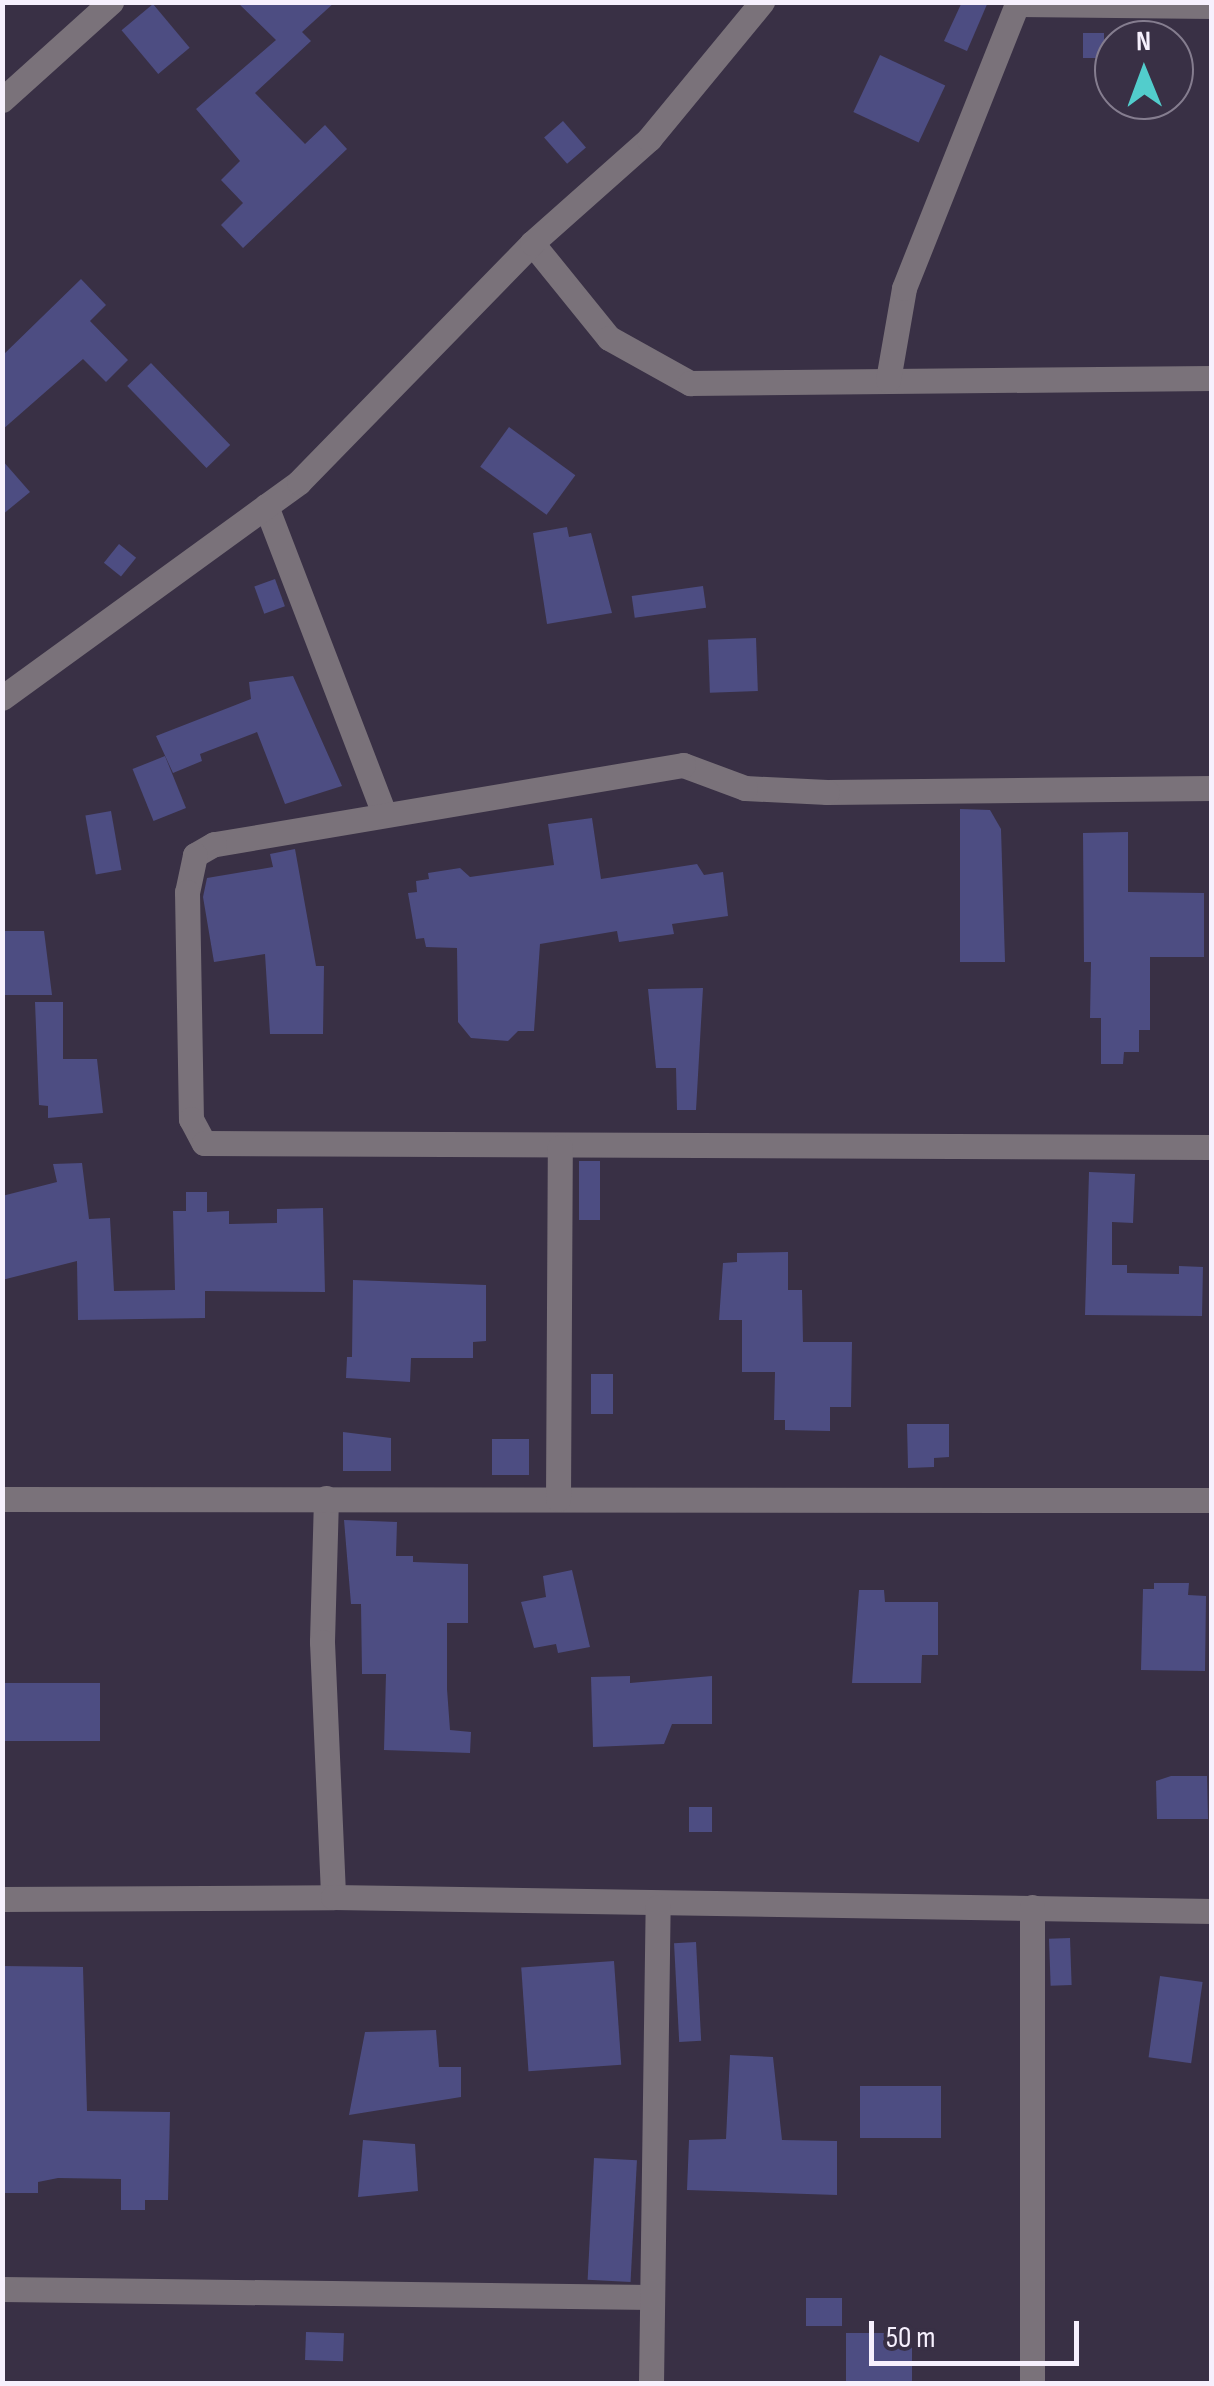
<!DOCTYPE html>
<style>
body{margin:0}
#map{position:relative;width:1214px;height:2386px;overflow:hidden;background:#393045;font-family:"Sofia Sans Condensed",sans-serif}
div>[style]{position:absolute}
.building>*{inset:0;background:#4d4d82;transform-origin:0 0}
.minor>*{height:25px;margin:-12.5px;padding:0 12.5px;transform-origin:12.5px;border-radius:12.5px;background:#7a727a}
span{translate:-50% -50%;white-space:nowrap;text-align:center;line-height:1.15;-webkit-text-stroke:10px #393045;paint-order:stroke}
.frame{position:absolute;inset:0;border:5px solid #f6f0fd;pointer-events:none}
.north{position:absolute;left:1094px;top:20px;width:100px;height:100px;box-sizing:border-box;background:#393045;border:2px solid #857d8f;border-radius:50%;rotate:359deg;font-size:28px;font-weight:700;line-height:40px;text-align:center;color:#f6f0fd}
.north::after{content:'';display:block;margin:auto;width:35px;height:45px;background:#52cdcc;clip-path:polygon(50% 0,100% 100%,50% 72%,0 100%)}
.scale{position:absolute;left:869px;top:2321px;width:210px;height:45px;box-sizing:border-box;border:5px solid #f6f0fd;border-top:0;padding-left:12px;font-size:30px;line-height:35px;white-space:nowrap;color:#f6f0fd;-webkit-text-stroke:8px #393045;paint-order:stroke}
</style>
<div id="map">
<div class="building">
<div style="clip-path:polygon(237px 2px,335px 2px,302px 32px,311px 41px,255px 93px,305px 144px,325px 125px,347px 149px,243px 248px,221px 225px,243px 203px,221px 180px,240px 161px,196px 109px,276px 40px)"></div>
<div style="clip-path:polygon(962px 2px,988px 2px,967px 51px,944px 41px)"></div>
<div style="left:153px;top:4px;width:57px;height:41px;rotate:50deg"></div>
<div style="left:1083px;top:33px;width:21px;height:25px"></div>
<div style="left:880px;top:55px;width:72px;height:63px;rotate:25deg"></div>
<div style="left:563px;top:121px;width:35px;height:25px;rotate:49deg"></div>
<div style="clip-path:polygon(81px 279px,106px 305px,90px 321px,128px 360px,106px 382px,83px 359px,2px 430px,2px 356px)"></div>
<div style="left:151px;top:363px;width:114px;height:33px;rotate:46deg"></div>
<div style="left:509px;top:427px;width:82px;height:49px;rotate:36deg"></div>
<div style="clip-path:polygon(2px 460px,30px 492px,2px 515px)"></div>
<div style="clip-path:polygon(567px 527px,569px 537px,591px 533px,612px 613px,547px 624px,533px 533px)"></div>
<div style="left:119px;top:544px;width:22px;height:24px;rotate:39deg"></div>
<div style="left:275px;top:579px;width:29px;height:22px;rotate:70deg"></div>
<div style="left:703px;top:586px;width:22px;height:72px;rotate:82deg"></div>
<div style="left:756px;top:638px;width:53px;height:48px;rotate:88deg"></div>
<div style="clip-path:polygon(293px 676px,342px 786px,285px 804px,257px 732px,200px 754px,202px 761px,173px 773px,156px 736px,251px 699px,249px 682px)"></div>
<div style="left:165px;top:756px;width:56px;height:35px;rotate:68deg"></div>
<div style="clip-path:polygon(960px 809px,990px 810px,1001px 829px,1005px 962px,960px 962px)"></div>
<div style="left:111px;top:811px;width:60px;height:26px;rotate:80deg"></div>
<div style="clip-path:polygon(592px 818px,601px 879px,697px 864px,704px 875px,723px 872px,728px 916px,672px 924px,674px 934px,619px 942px,617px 931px,540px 944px,534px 1031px,518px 1031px,508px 1041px,471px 1038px,458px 1022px,457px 948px,426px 947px,424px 938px,416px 939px,408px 893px,417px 892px,416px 881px,429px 879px,428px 873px,460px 868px,470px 877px,554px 865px,548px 824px)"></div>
<div style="clip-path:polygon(1128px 832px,1128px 892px,1204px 893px,1204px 957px,1150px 957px,1150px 1030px,1139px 1030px,1139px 1052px,1124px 1052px,1123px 1064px,1101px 1064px,1101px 1018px,1090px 1018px,1091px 962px,1084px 962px,1083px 833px)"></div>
<div style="clip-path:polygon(295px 849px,316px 966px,324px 966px,323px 1034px,270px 1034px,265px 954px,214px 962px,203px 897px,207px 878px,273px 867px,270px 854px)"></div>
<div style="clip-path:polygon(2px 931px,44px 931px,52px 995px,2px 995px)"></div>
<div style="clip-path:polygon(703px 988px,696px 1110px,677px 1110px,676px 1068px,656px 1068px,648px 989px)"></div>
<div style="clip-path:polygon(35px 1002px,63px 1002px,63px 1059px,97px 1059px,103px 1113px,48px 1118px,48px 1106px,39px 1105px)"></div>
<div style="left:579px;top:1161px;width:21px;height:59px"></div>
<div style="clip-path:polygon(82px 1163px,89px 1219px,110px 1218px,114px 1291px,175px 1290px,173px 1211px,186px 1211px,186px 1192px,207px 1192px,207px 1212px,229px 1211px,229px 1224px,277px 1223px,277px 1209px,323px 1208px,325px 1292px,205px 1291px,205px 1318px,78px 1320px,77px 1261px,2px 1280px,2px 1196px,57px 1182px,53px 1164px)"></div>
<div style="clip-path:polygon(1089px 1172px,1135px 1174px,1133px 1223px,1112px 1222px,1112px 1265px,1127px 1265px,1127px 1273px,1179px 1274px,1179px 1266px,1203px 1267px,1202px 1316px,1085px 1315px)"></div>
<div style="clip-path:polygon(788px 1252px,788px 1290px,802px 1290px,803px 1342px,852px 1342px,851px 1407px,830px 1407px,830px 1431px,785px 1430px,785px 1420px,774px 1420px,775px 1372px,742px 1372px,742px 1320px,719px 1320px,723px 1263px,737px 1262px,737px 1253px)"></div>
<div style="clip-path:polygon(353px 1280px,486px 1285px,486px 1341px,473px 1342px,473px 1358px,411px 1358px,410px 1382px,346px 1378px,347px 1357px,352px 1357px)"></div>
<div style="left:591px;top:1374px;width:22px;height:40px"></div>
<div style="clip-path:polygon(907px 1424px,949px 1424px,949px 1457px,934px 1458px,934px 1467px,908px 1468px)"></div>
<div style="clip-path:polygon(343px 1432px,391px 1438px,391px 1471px,343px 1471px)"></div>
<div style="left:492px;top:1439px;width:37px;height:36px"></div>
<div style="clip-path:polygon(344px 1520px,397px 1522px,396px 1556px,413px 1556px,413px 1562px,468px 1564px,468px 1623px,447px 1623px,447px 1689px,450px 1730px,471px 1732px,470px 1753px,384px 1750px,386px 1674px,362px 1674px,361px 1604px,351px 1604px)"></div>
<div style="clip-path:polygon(572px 1570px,590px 1647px,558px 1653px,556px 1644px,534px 1648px,521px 1602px,546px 1597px,543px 1576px)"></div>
<div style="clip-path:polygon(1154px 1583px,1189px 1583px,1188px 1595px,1206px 1596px,1205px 1671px,1141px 1670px,1143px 1589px,1154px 1589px)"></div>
<div style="clip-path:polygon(859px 1590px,884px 1590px,885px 1602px,938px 1602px,938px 1655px,922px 1655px,921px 1683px,852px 1683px)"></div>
<div style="clip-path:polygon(630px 1676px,630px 1683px,712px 1676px,712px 1724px,672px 1724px,664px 1744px,593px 1747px,591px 1677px)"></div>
<div style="left:2px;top:1683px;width:98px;height:58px"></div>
<div style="clip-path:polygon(1171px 1776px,1207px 1776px,1208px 1819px,1157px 1819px,1156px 1781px)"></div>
<div style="left:689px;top:1807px;width:23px;height:25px"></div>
<div style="left:1070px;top:1938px;width:47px;height:21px;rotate:88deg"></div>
<div style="left:696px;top:1942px;width:99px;height:22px;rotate:87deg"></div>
<div style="left:614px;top:1961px;width:104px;height:93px;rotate:86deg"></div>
<div style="clip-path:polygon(2px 1966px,83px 1967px,87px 2111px,170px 2112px,168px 2200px,145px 2200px,145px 2210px,121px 2210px,121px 2179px,58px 2178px,38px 2182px,38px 2193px,4px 2193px)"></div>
<div style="left:1160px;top:1976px;width:43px;height:82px;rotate:8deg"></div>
<div style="clip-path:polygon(436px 2030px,439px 2067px,461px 2067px,461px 2097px,349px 2115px,365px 2032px)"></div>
<div style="clip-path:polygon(730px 2055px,773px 2057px,782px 2140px,837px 2141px,837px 2195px,687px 2190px,689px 2140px,726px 2139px)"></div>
<div style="left:860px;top:2086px;width:81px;height:52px"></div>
<div style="clip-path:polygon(363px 2140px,415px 2144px,418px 2191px,358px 2197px)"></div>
<div style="left:594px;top:2158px;width:43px;height:122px;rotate:3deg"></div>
<div style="left:806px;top:2298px;width:36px;height:28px"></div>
<div style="left:306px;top:2332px;width:38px;height:28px;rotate:2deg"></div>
<div style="left:912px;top:2333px;width:51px;height:66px;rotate:90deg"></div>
</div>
<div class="minor">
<div style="left:1018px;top:4px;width:194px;rotate:0.6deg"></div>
<div style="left:2px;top:100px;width:147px;rotate:-42deg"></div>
<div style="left:532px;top:243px;width:122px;rotate:51deg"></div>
<div style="left:609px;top:338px;width:93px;rotate:29.1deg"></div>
<div style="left:690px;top:383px;width:522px;rotate:-0.55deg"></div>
<div style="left:888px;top:380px;width:93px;rotate:-80.1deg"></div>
<div style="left:904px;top:288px;width:308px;rotate:-68.3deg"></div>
<div style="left:266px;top:506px;width:329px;rotate:69deg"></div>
<div style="left:2px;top:698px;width:367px;rotate:-36deg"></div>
<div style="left:299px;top:482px;width:334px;rotate:-45.7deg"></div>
<div style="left:532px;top:243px;width:157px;rotate:-41.6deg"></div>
<div style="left:649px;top:139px;width:178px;rotate:-50.5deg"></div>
<div style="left:1212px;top:788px;width:385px;rotate:179.4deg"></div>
<div style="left:827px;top:792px;width:82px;rotate:-177.2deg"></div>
<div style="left:745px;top:788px;width:66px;rotate:-159.6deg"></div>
<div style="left:683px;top:765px;width:476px;rotate:170.4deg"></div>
<div style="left:214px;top:844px;width:22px;rotate:150deg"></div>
<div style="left:195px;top:855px;width:38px;rotate:102deg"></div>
<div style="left:187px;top:892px;width:227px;rotate:89deg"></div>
<div style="left:191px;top:1119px;width:27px;rotate:62deg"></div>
<div style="left:204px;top:1143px;width:1008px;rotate:0.23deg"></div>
<div style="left:326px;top:1498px;width:144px;rotate:91.6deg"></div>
<div style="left:322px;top:1642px;width:255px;rotate:87.5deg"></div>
<div style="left:2px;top:1499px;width:1210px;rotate:0.05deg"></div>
<div style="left:558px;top:1499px;width:352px;rotate:-89.7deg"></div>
<div style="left:2px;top:1899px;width:331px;rotate:-0.3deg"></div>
<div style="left:333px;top:1897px;width:879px;rotate:0.91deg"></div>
<div style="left:1032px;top:1907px;width:477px;rotate:90deg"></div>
<div style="left:2px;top:2289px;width:650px;rotate:0.71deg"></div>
<div style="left:651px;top:2384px;width:477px;rotate:-89.2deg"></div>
</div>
<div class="frame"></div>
<div class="north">N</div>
<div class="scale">50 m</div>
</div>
